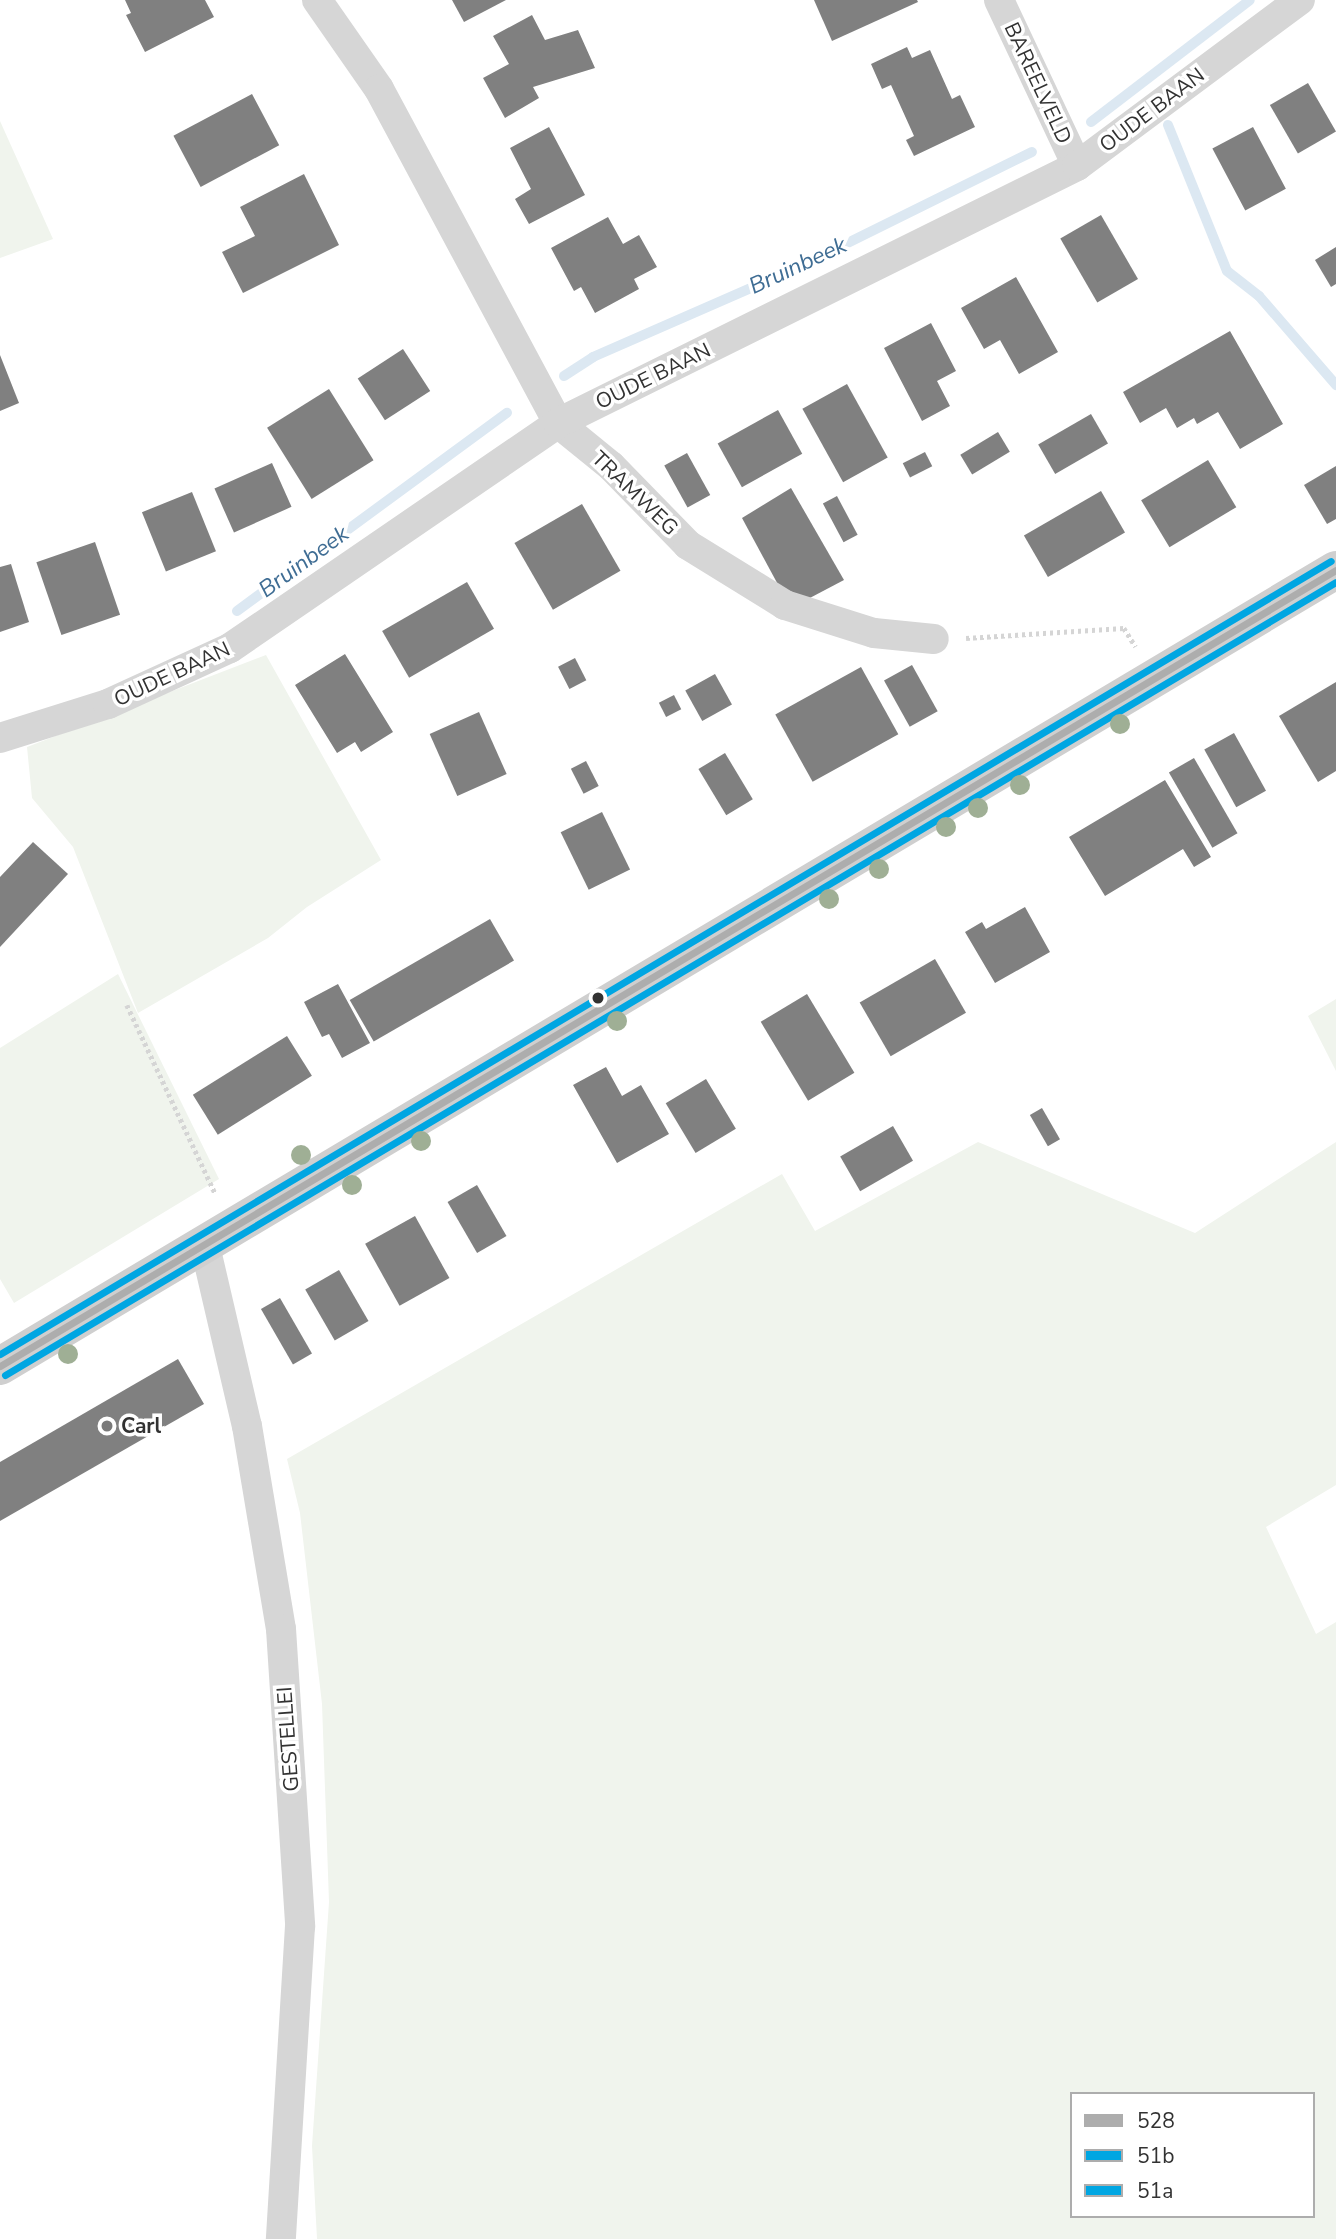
<!DOCTYPE html>
<style>
body{margin:0}
#map{position:relative;width:1336px;height:2239px;overflow:hidden;background:#fff;font-family:"Nunito Sans",sans-serif}
div>[style]{position:absolute}
.green>*{inset:0;background:#f0f4ed}
.stream>*{height:10px;margin:-5px;padding:0 5px;transform-origin:5px;border-radius:5px;background:#dce8f2}
.building>*{inset:0;background:#808080;transform-origin:0 0}
.path>*{height:4.5px;margin-top:-2.25px;transform-origin:0;background:repeating-linear-gradient(90deg,#d5d5d5 0 3.5px,transparent 0 7px)}
.minor>*{height:30px;margin:-15px;padding:0 15px;transform-origin:15px;border-radius:15px;background:#d6d6d6}
.secondary>*{height:38px;margin:-19px;padding:0 19px;transform-origin:19px;border-radius:19px;background:#cfcfcf}
.bus-1>*{height:7px;margin:-3.5px;padding:0 3.5px;transform-origin:3.5px;border-radius:3.5px;background:#adadad}
.bus-2>*{height:7px;margin:-3.5px;padding:0 3.5px;transform-origin:3.5px;border-radius:3.5px;background:#00a6e2}
.bus-3>*{height:7px;margin:-3.5px;padding:0 3.5px;transform-origin:3.5px;border-radius:3.5px;background:#00a6e2}
.trees>*{width:20px;height:20px;margin:-10px;border-radius:50%;background:#9faf95}
.dots>*{width:19px;height:19px;translate:-50% -50%;box-sizing:border-box;border:4px solid #fff;border-radius:50%}
span{translate:-50% -50%;white-space:nowrap;text-align:center;line-height:1.15;-webkit-text-stroke:7px #fff;paint-order:stroke}
.street-label{font-size:21px;color:#323232}
.poi-label{font-size:21px;color:#323232;font-weight:700}
.left{translate:0 -50%;text-align:left}
.water-label{font-size:23px;color:#3f6d94;font-style:italic}
.legend{position:absolute;left:1070px;top:2092px;width:245px;height:126px;box-sizing:border-box;background:#fff;border:2px solid #adadad;margin:0;padding:9px 12px;list-style:none;font-size:21px;color:#323232}
.legend li{display:flex;align-items:center;gap:14px;height:35px}
.legend b{width:35px;border:2px solid #adadad}
</style>
<div id="map">
<div class="green">
<div style="clip-path:polygon(0 121px,53px 239px,0 258px)"></div>
<div style="clip-path:polygon(266px 655px,381px 860px,307px 907px,268px 938px,138px 1013px,73px 847px,32px 798px,27px 747px)"></div>
<div style="clip-path:polygon(118px 974px,219px 1179px,14px 1303px,0 1279px,0 1048px)"></div>
<div style="clip-path:polygon(1336px 999px,1336px 1071px,1308px 1016px)"></div>
<div style="clip-path:polygon(evenodd,978px 1142px,1195px 1233px,1336px 1142px,1336px 1485px,1266px 1527px,1316px 1634px,1336px 1622px,1336px 2239px,317px 2239px,312px 2146px,329px 1902px,322px 1704px,300px 1513px,287px 1459px,782px 1174px,815px 1231px,978px 1142px,1072px 2094px,1313px 2094px,1313px 2216px,1072px 2216px,1072px 2094px)"></div>
</div>
<div class="stream">
<div style="left:1091px;top:122px;width:200px;rotate:-37.5deg"></div>
<div style="left:1168px;top:125px;width:157px;rotate:68deg"></div>
<div style="left:1227px;top:271px;width:41px;rotate:38deg"></div>
<div style="left:1259px;top:296px;width:118px;rotate:49.1deg"></div>
<div style="left:564px;top:376px;width:35px;rotate:-33deg"></div>
<div style="left:593px;top:357px;width:223px;rotate:-23.6deg"></div>
<div style="left:797px;top:268px;width:262px;rotate:-26.3deg"></div>
<div style="left:237px;top:611px;width:335px;rotate:-36.3deg"></div>
</div>
<div class="building">
<div style="clip-path:polygon(125px 0,205px 0,214px 17px,145px 52px,126px 15px,131px 13px)"></div>
<div style="clip-path:polygon(452px 0,506px 0,464px 22px)"></div>
<div style="clip-path:polygon(814px 0,917px 0,918px 2px,832px 41px)"></div>
<div style="clip-path:polygon(532px 15px,545px 40px,578px 30px,595px 68px,533px 87px,539px 98px,505px 118px,483px 78px,509px 64px,493px 36px)"></div>
<div style="clip-path:polygon(907px 47px,912px 58px,930px 50px,952px 99px,960px 95px,975px 127px,914px 156px,906px 140px,914px 136px,891px 85px,882px 89px,871px 64px)"></div>
<div style="left:1308px;top:83px;width:56px;height:44px;rotate:60deg"></div>
<div style="left:252px;top:94px;width:58px;height:89px;rotate:62deg"></div>
<div style="clip-path:polygon(549px 127px,585px 195px,529px 224px,515px 199px,531px 189px,510px 148px)"></div>
<div style="left:1253px;top:127px;width:70px;height:46px;rotate:62deg"></div>
<div style="clip-path:polygon(304px 174px,339px 245px,243px 293px,222px 252px,255px 236px,240px 207px)"></div>
<div style="left:1101px;top:215px;width:74px;height:47px;rotate:60deg"></div>
<div style="clip-path:polygon(608px 217px,623px 244px,639px 235px,657px 267px,634px 279px,639px 289px,595px 313px,581px 287px,574px 291px,551px 248px)"></div>
<div style="clip-path:polygon(1336px 247px,1336px 284px,1331px 287px,1315px 260px)"></div>
<div style="clip-path:polygon(1016px 277px,1058px 352px,1019px 374px,1000px 340px,984px 349px,961px 308px)"></div>
<div style="clip-path:polygon(931px 323px,956px 371px,937px 381px,950px 406px,922px 421px,884px 348px)"></div>
<div style="clip-path:polygon(1230px 331px,1283px 424px,1240px 449px,1218px 412px,1197px 424px,1194px 418px,1177px 428px,1166px 408px,1140px 423px,1123px 392px)"></div>
<div style="left:403px;top:349px;width:50px;height:54px;rotate:57deg"></div>
<div style="clip-path:polygon(0 355px,19px 403px,0 411px)"></div>
<div style="left:847px;top:384px;width:84px;height:51px;rotate:61deg"></div>
<div style="left:329px;top:389px;width:84px;height:73px;rotate:58deg"></div>
<div style="left:778px;top:410px;width:50px;height:69px;rotate:61deg"></div>
<div style="left:1091px;top:414px;width:34px;height:61px;rotate:60deg"></div>
<div style="left:998px;top:432px;width:23px;height:44px;rotate:59deg"></div>
<div style="left:925px;top:452px;width:16px;height:25px;rotate:63deg"></div>
<div style="left:687px;top:453px;width:48px;height:26px;rotate:61deg"></div>
<div style="left:1208px;top:460px;width:55px;height:78px;rotate:59deg"></div>
<div style="left:272px;top:463px;width:48px;height:63px;rotate:66deg"></div>
<div style="clip-path:polygon(1336px 466px,1336px 519px,1327px 524px,1304px 485px)"></div>
<div style="clip-path:polygon(791px 488px,844px 580px,806px 600px,782px 592px,742px 518px)"></div>
<div style="left:1101px;top:491px;width:48px;height:89px;rotate:60deg"></div>
<div style="left:192px;top:492px;width:64px;height:54px;rotate:68deg"></div>
<div style="left:837px;top:496px;width:44px;height:16px;rotate:62deg"></div>
<div style="left:582px;top:504px;width:77px;height:78px;rotate:60deg"></div>
<div style="left:95px;top:542px;width:77px;height:62px;rotate:71deg"></div>
<div style="clip-path:polygon(11px 564px,29px 622px,0 632px,0 567px)"></div>
<div style="left:467px;top:582px;width:54px;height:98px;rotate:60deg"></div>
<div style="clip-path:polygon(345px 654px,393px 732px,361px 752px,355px 742px,337px 753px,295px 685px)"></div>
<div style="left:575px;top:658px;width:25px;height:19px;rotate:63deg"></div>
<div style="left:912px;top:665px;width:53px;height:32px;rotate:61deg"></div>
<div style="left:861px;top:667px;width:77px;height:98px;rotate:61deg"></div>
<div style="left:715px;top:674px;width:35px;height:34px;rotate:61deg"></div>
<div style="clip-path:polygon(1336px 682px,1336px 771px,1318px 782px,1279px 716px)"></div>
<div style="left:674px;top:695px;width:16px;height:17px;rotate:63deg"></div>
<div style="left:479px;top:712px;width:68px;height:54px;rotate:66deg"></div>
<div style="left:1234px;top:733px;width:66px;height:34px;rotate:61deg"></div>
<div style="left:725px;top:753px;width:54px;height:31px;rotate:59deg"></div>
<div style="left:1194px;top:758px;width:87px;height:29px;rotate:60deg"></div>
<div style="left:586px;top:761px;width:28px;height:17px;rotate:63deg"></div>
<div style="clip-path:polygon(1165px 780px,1211px 857px,1194px 867px,1183px 849px,1105px 896px,1069px 837px)"></div>
<div style="left:602px;top:812px;width:64px;height:46px;rotate:64deg"></div>
<div style="clip-path:polygon(33px 842px,68px 874px,0 947px,0 877px)"></div>
<div style="clip-path:polygon(1025px 907px,1050px 952px,995px 983px,965px 932px,982px 922px,986px 929px)"></div>
<div style="left:490px;top:919px;width:48px;height:162px;rotate:60deg"></div>
<div style="left:935px;top:959px;width:62px;height:87px;rotate:60deg"></div>
<div style="clip-path:polygon(338px 984px,370px 1043px,342px 1058px,329px 1034px,322px 1037px,304px 1002px)"></div>
<div style="left:807px;top:994px;width:92px;height:54px;rotate:59deg"></div>
<div style="left:287px;top:1036px;width:47px;height:111px;rotate:58deg"></div>
<div style="clip-path:polygon(606px 1067px,622px 1096px,641px 1085px,669px 1134px,617px 1163px,573px 1085px)"></div>
<div style="left:706px;top:1079px;width:58px;height:47px;rotate:59deg"></div>
<div style="left:1042px;top:1108px;width:36px;height:14px;rotate:60deg"></div>
<div style="left:893px;top:1126px;width:40px;height:61px;rotate:60deg"></div>
<div style="left:477px;top:1185px;width:59px;height:34px;rotate:60deg"></div>
<div style="left:415px;top:1216px;width:71px;height:57px;rotate:61deg"></div>
<div style="left:339px;top:1270px;width:59px;height:39px;rotate:60deg"></div>
<div style="left:280px;top:1298px;width:64px;height:22px;rotate:60deg"></div>
<div style="clip-path:polygon(178px 1359px,204px 1404px,0 1521px,0 1462px)"></div>
</div>
<div class="path">
<div style="left:966px;top:638px;width:158px;rotate:-3.6deg"></div>
<div style="left:1124px;top:628px;width:22px;rotate:58deg"></div>
<div style="left:127px;top:1005px;width:208px;rotate:64.9deg"></div>
</div>
<div class="minor">
<div style="left:317px;top:0;width:108px;rotate:55.1deg"></div>
<div style="left:379px;top:89px;width:379px;rotate:61.8deg"></div>
<div style="left:558px;top:423px;width:68px;rotate:39.1deg"></div>
<div style="left:611px;top:466px;width:110px;rotate:45.7deg"></div>
<div style="left:688px;top:545px;width:114px;rotate:31.7deg"></div>
<div style="left:785px;top:605px;width:93px;rotate:17.5deg"></div>
<div style="left:874px;top:633px;width:60px;rotate:5.7deg"></div>
<div style="left:999px;top:0;width:183px;rotate:64.8deg"></div>
<div style="left:0;top:738px;width:113px;rotate:-17.5deg"></div>
<div style="left:108px;top:704px;width:134px;rotate:-24.7deg"></div>
<div style="left:230px;top:648px;width:398px;rotate:-34.4deg"></div>
<div style="left:558px;top:423px;width:579px;rotate:-26.34deg"></div>
<div style="left:1077px;top:166px;width:278px;rotate:-36.7deg"></div>
<div style="left:205px;top:1246px;width:185px;rotate:76.9deg"></div>
<div style="left:247px;top:1426px;width:206px;rotate:80.5deg"></div>
<div style="left:281px;top:1629px;width:298px;rotate:86.3deg"></div>
<div style="left:300px;top:1926px;width:314px;rotate:93.5deg"></div>
</div>
<div class="secondary">
<div style="left:0;top:1366px;width:1555px;rotate:-30.79deg"></div>
</div>
<div class="bus-1">
<div style="left:0;top:1366px;width:1555px;rotate:-30.79deg"></div>
</div>
<div class="bus-2">
<div style="left:5px;top:1375px;width:1549px;rotate:-30.79deg"></div>
</div>
<div class="bus-3">
<div style="left:0;top:1354px;width:1549px;rotate:-30.79deg"></div>
</div>
<div class="trees">
<div style="left:1120px;top:724px"></div>
<div style="left:1020px;top:785px"></div>
<div style="left:978px;top:808px"></div>
<div style="left:946px;top:827px"></div>
<div style="left:879px;top:869px"></div>
<div style="left:829px;top:899px"></div>
<div style="left:617px;top:1021px"></div>
<div style="left:421px;top:1141px"></div>
<div style="left:301px;top:1155px"></div>
<div style="left:352px;top:1185px"></div>
<div style="left:68px;top:1354px"></div>
</div>
<div class="dots">
<div style="left:598px;top:998px;background:#323232"></div>
<div style="left:107px;top:1426px;background:#7a7a7a"></div>
</div>
<div class="street-label">
<span style="left:1038px;top:83px;rotate:65deg">BAREELVELD</span>
<span style="left:1152px;top:110px;rotate:-37deg">OUDE BAAN</span>
<span style="left:653px;top:376px;rotate:-26deg">OUDE BAAN</span>
<span style="left:635px;top:493px;rotate:44deg">TRAMWEG</span>
<span style="left:172px;top:674px;rotate:-25deg">OUDE BAAN</span>
<span style="left:288px;top:1739px;rotate:-94deg">GESTELLEI</span>
</div>
<div class="poi-label">
<span class="left" style="left:121px;top:1426px">Carl</span>
</div>
<div class="water-label">
<span style="left:798px;top:266px;rotate:-25deg">Bruinbeek</span>
<span style="left:304px;top:562px;rotate:-36deg">Bruinbeek</span>
</div>
<ul class="legend">
<li><b style="height:9px;background:#adadad"></b>528</li>
<li><b style="height:9px;background:#00a6e2"></b>51b</li>
<li><b style="height:9px;background:#00a6e2"></b>51a</li>
</ul>
</div>
